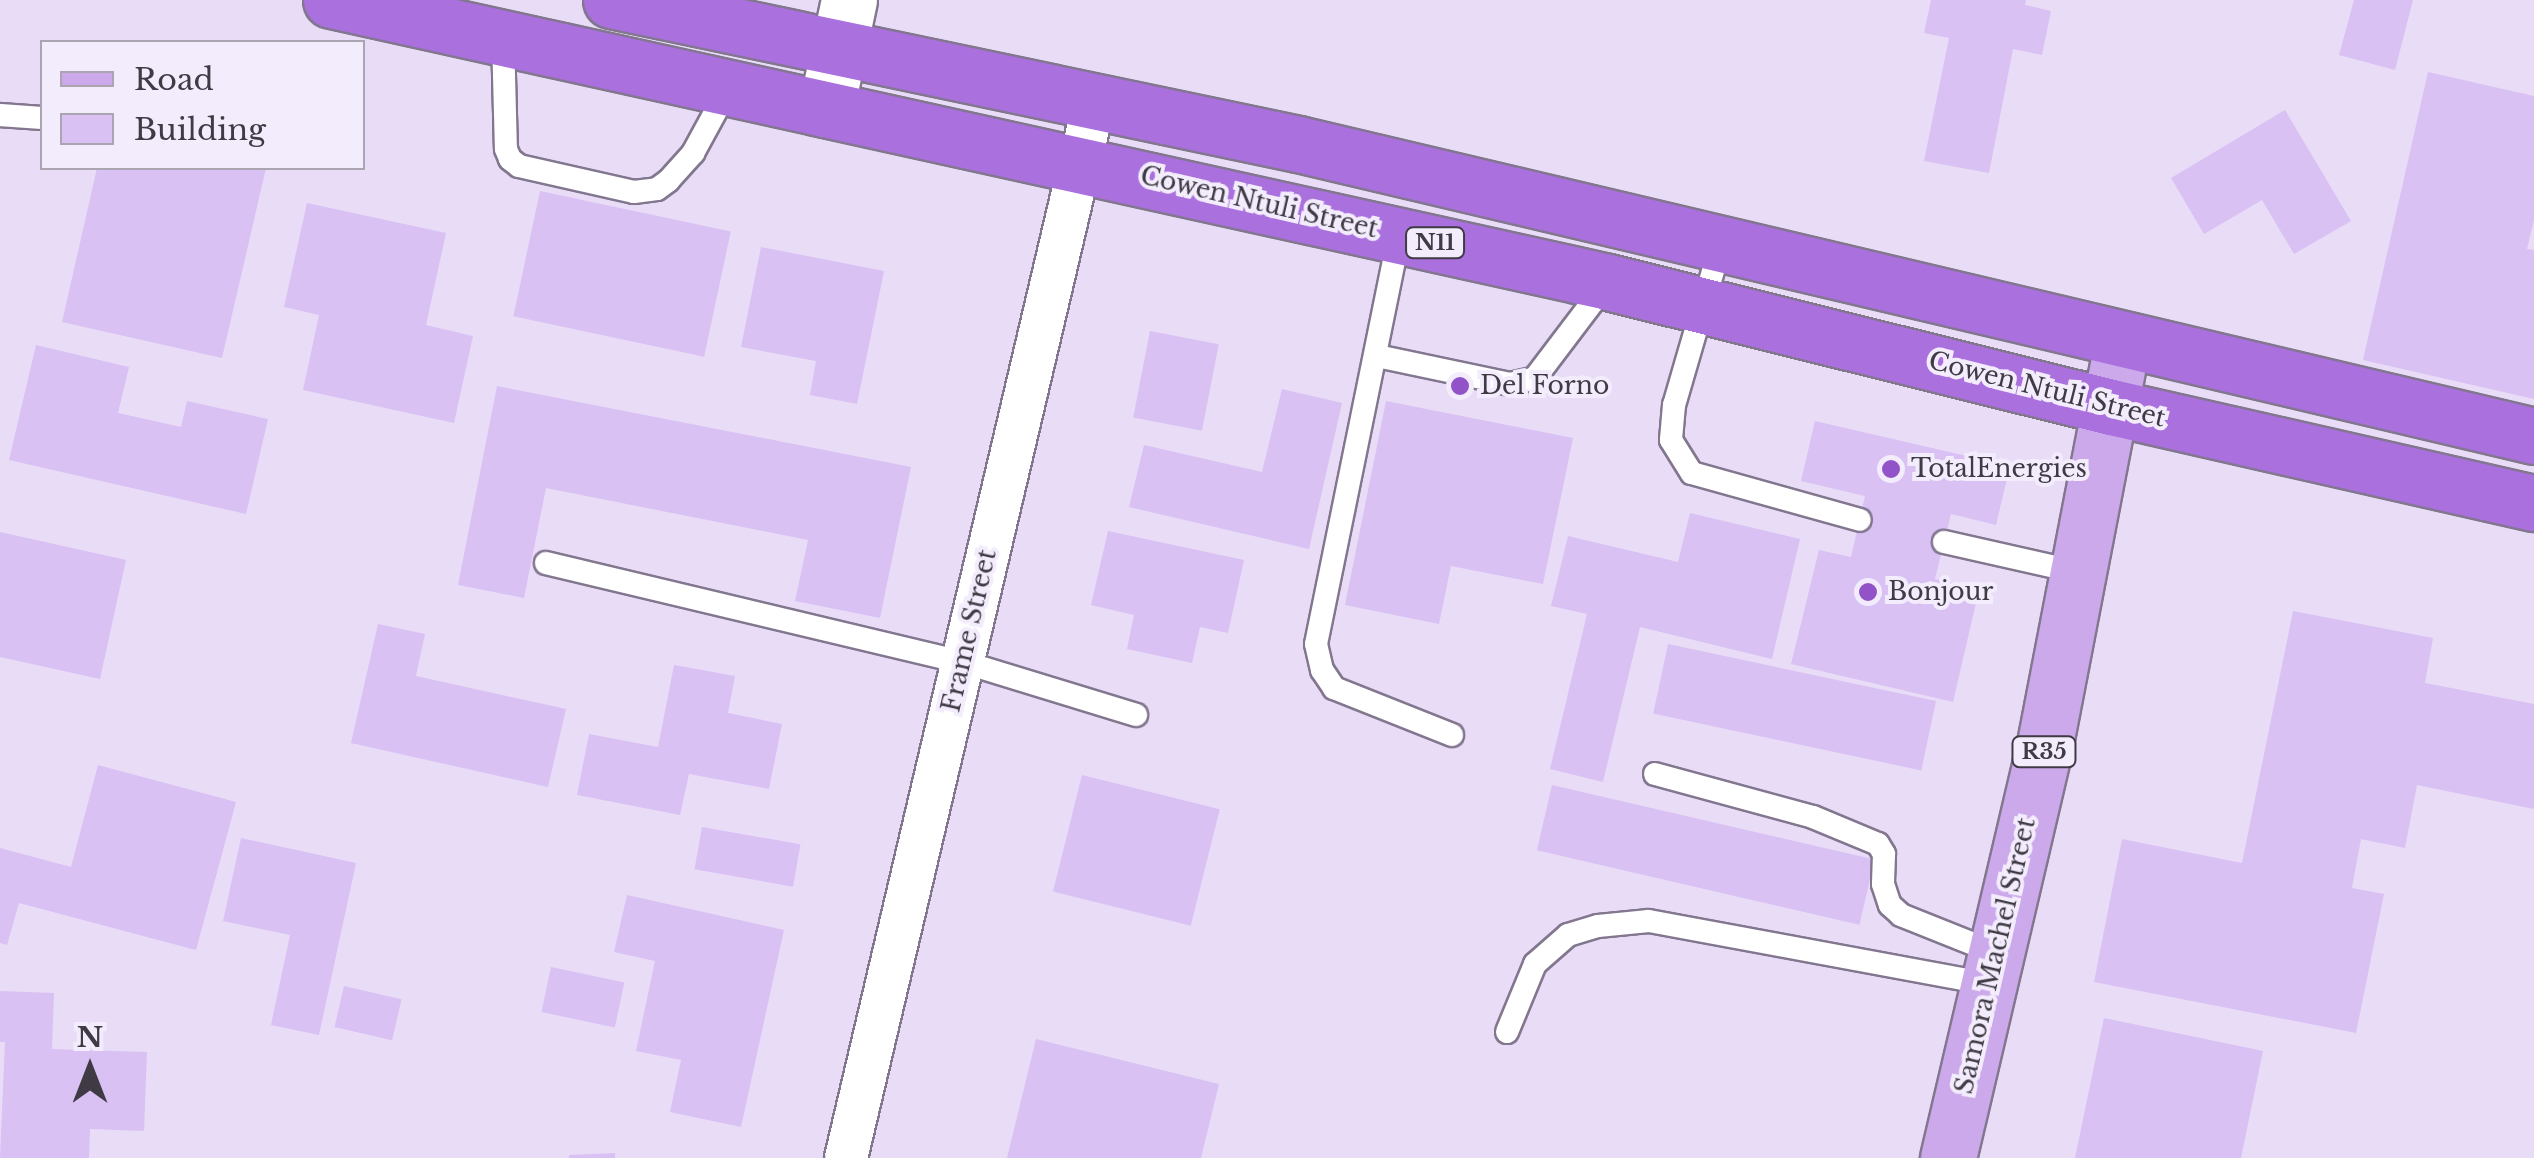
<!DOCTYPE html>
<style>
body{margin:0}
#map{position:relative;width:2534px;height:1158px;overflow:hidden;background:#e9dcf7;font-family:"Libre Baskerville",serif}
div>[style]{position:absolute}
.building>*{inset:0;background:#d9c1f3;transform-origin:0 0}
.roads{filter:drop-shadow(2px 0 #82778f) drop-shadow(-2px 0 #82778f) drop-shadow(0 2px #82778f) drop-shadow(0 -2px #82778f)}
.lane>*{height:22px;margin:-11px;padding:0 11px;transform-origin:11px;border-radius:11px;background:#fff}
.street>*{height:42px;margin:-21px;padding:0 21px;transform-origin:21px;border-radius:21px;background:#fff}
.secondary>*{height:55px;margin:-27.5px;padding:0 27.5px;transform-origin:27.5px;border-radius:27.5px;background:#fff}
.primary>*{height:55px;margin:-27.5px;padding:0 27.5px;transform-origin:27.5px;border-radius:27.5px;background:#cba9eb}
.highway>*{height:55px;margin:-27.5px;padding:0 27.5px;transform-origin:27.5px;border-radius:27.5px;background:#a970de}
.dots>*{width:28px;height:28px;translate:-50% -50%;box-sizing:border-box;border:5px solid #f3ecfc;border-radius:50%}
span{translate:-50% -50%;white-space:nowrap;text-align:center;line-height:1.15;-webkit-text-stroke:8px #f3ecfc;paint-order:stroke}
.shield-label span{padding:2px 8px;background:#f3ecfc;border:2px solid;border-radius:8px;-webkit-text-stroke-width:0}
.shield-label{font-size:22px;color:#3f3a44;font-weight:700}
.street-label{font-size:25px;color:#3f3a44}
.poi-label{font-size:25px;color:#3f3a44}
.left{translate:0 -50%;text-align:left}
.legend{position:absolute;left:40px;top:40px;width:325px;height:130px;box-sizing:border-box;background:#f3ecfc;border:2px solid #aba5b2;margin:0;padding:12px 18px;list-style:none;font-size:30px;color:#3f3a44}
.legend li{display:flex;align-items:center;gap:20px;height:50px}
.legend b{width:50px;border:2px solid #aba5b2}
.north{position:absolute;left:40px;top:1018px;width:100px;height:100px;-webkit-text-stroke:8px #f3ecfc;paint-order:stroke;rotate:0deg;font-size:28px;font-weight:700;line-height:40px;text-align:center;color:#3f3a44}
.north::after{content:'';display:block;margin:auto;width:35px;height:45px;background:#3f3a44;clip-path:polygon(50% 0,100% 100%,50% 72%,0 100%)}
</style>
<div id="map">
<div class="building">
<div style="clip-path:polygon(1931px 0,2026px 0,2025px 5px,2051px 11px,2042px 55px,2013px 49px,1989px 173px,1924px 161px,1949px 38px,1924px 33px)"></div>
<div style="clip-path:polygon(2354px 0,2413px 0,2395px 70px,2339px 55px)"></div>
<div style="clip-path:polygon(2428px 72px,2534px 96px,2534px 220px,2527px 249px,2534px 250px,2534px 399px,2363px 360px)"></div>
<div style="clip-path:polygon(2285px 110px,2351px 221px,2294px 254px,2262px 200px,2204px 234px,2171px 178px)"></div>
<div style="clip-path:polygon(97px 168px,266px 168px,222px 358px,62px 322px)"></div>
<div style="left:540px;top:191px;width:195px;height:128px;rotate:12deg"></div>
<div style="clip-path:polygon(307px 203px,446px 233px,426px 325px,473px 336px,454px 423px,303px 390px,319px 315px,284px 307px)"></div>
<div style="clip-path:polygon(761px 247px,884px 271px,857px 404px,810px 395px,816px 361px,741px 347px)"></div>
<div style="left:1150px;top:331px;width:70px;height:88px;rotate:11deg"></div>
<div style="clip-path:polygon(36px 345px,129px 367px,118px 413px,181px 427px,187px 401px,268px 419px,246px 514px,9px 460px)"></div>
<div style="clip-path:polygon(497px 386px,911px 467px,880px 618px,795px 601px,808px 540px,546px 488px,524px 598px,458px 585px)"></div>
<div style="clip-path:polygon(1282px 389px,1342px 403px,1309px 549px,1129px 507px,1144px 445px,1262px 472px)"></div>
<div style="clip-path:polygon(1386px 401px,1573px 438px,1543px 584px,1451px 566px,1439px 624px,1345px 605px)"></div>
<div style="clip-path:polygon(1815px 421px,2010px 466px,1996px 525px,1951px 514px,1935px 579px,1979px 590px,1953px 702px,1791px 664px,1819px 550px,1851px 557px,1865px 496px,1801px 481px)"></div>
<div style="clip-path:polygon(1690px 513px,1800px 539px,1772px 659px,1640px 627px,1603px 782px,1550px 769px,1587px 614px,1551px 606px,1568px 536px,1678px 562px)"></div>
<div style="clip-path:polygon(1108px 531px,1244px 560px,1228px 633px,1200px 627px,1192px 663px,1127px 649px,1134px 615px,1091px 605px)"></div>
<div style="clip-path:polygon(0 532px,126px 560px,100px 679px,0 657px)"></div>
<div style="clip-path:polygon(2293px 611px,2433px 638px,2425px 683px,2534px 704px,2534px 809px,2417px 785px,2405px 848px,2361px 839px,2352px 888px,2384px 894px,2356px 1033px,2094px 982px,2122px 839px,2242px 863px)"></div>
<div style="clip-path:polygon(378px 624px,425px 634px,416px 676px,566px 709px,548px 787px,351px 743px)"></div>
<div style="left:1668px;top:644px;width:274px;height:71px;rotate:12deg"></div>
<div style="clip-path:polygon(674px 665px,735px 676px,728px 713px,782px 724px,769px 789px,689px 774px,680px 815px,577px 795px,589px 734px,658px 747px)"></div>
<div style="clip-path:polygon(98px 765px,236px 802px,196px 950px,19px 903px,7px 945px,0 943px,0 848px,71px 867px)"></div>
<div style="left:1082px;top:775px;width:142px;height:120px;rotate:14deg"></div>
<div style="left:1552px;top:785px;width:331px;height:67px;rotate:13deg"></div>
<div style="left:702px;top:827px;width:100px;height:43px;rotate:10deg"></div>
<div style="clip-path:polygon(241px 838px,356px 863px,319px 1035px,271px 1025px,290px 935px,223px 921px)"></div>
<div style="clip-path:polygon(627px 895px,784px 930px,741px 1127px,670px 1112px,681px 1060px,636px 1051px,655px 961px,614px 952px)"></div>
<div style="left:551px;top:967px;width:75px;height:46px;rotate:12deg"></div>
<div style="left:344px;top:986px;width:59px;height:42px;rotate:13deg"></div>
<div style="clip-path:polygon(0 991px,54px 993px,52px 1049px,147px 1052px,144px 1131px,90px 1129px,89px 1158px,0 1158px,5px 1042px,0 1042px)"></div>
<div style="clip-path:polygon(2104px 1018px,2263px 1051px,2241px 1158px,2075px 1158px)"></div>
<div style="clip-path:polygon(1036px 1039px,1219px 1084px,1201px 1158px,1007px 1158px)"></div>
<div style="clip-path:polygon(615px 1153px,615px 1158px,569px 1158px,569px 1155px)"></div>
</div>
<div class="roads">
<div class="lane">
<div style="left:503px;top:37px;width:112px;rotate:88.5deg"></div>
<div style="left:506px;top:149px;width:11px;rotate:68deg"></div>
<div style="left:510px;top:159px;width:11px;rotate:38deg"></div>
<div style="left:519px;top:166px;width:118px;rotate:12.7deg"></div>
<div style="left:634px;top:192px;width:23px;rotate:-7deg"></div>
<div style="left:657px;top:189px;width:14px;rotate:-36deg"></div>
<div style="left:668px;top:181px;width:38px;rotate:-48deg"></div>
<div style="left:693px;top:153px;width:75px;rotate:-61.4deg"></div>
<div style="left:0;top:115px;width:42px;rotate:4.1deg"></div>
<div style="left:1399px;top:236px;width:416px;rotate:101.5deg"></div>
<div style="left:1316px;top:644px;width:27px;rotate:77deg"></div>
<div style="left:1322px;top:670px;width:22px;rotate:56deg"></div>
<div style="left:1334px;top:688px;width:127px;rotate:21.7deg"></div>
<div style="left:1720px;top:247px;width:165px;rotate:106.2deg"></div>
<div style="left:1674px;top:405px;width:35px;rotate:95deg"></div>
<div style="left:1671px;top:440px;width:39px;rotate:58deg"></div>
<div style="left:1692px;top:473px;width:174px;rotate:15.6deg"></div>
<div style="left:1377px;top:356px;width:136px;rotate:11.9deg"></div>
<div style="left:1510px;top:384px;width:26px;rotate:-13deg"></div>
<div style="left:1535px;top:378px;width:119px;rotate:-52.8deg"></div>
<div style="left:1944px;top:542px;width:136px;rotate:12.7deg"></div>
<div style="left:546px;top:563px;width:429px;rotate:13.4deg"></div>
<div style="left:963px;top:662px;width:181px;rotate:17deg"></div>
<div style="left:1655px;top:774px;width:164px;rotate:15.2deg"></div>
<div style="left:1813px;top:817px;width:70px;rotate:22.6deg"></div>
<div style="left:1878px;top:844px;width:12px;rotate:59deg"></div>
<div style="left:1884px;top:854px;width:30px;rotate:92deg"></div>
<div style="left:1883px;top:884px;width:22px;rotate:72deg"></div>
<div style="left:1890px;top:905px;width:15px;rotate:42deg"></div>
<div style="left:1901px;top:915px;width:102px;rotate:21.8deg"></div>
<div style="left:1507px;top:1032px;width:74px;rotate:-67.6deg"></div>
<div style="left:1535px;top:964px;width:44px;rotate:-41.3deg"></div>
<div style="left:1568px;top:935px;width:31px;rotate:-17deg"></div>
<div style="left:1598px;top:926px;width:51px;rotate:-5.6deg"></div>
<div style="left:1649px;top:921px;width:346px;rotate:10.5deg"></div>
</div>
<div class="street">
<div style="left:846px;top:1158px;width:1084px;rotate:-76.77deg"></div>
</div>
<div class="secondary">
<div style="left:826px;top:109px;width:111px;rotate:-78.1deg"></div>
</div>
<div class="primary">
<div style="left:1948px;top:1158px;width:415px;rotate:-76.8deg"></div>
<div style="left:2043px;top:754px;width:420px;rotate:-79.1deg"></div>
</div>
<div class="highway">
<div style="left:331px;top:0;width:1308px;rotate:12.45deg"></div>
<div style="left:1608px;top:282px;width:518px;rotate:13.96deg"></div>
<div style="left:2111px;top:407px;width:434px;rotate:12.8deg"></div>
<div style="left:611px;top:0;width:702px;rotate:11.84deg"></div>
<div style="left:1298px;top:144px;width:1270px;rotate:13.29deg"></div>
</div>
</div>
<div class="dots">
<div style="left:1460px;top:386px;background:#9253c9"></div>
<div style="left:1891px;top:469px;background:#9253c9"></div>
<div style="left:1868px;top:592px;background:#9253c9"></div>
</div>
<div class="shield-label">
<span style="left:1435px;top:243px">N11</span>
<span style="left:2044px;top:752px">R35</span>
</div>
<div class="street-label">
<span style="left:1259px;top:203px;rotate:13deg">Cowen Ntuli Street</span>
<span style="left:2047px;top:390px;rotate:14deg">Cowen Ntuli Street</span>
<span style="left:970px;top:631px;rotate:-77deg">Frame Street</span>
<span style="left:1996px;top:956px;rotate:-77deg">Samora Machel Street</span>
</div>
<div class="poi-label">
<span class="left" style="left:1480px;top:386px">Del Forno</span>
<span class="left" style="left:1911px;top:469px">TotalEnergies</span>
<span class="left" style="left:1888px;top:592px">Bonjour</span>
</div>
<ul class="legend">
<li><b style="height:12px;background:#cba9eb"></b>Road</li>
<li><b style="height:28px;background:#d9c1f3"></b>Building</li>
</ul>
<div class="north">N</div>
</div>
